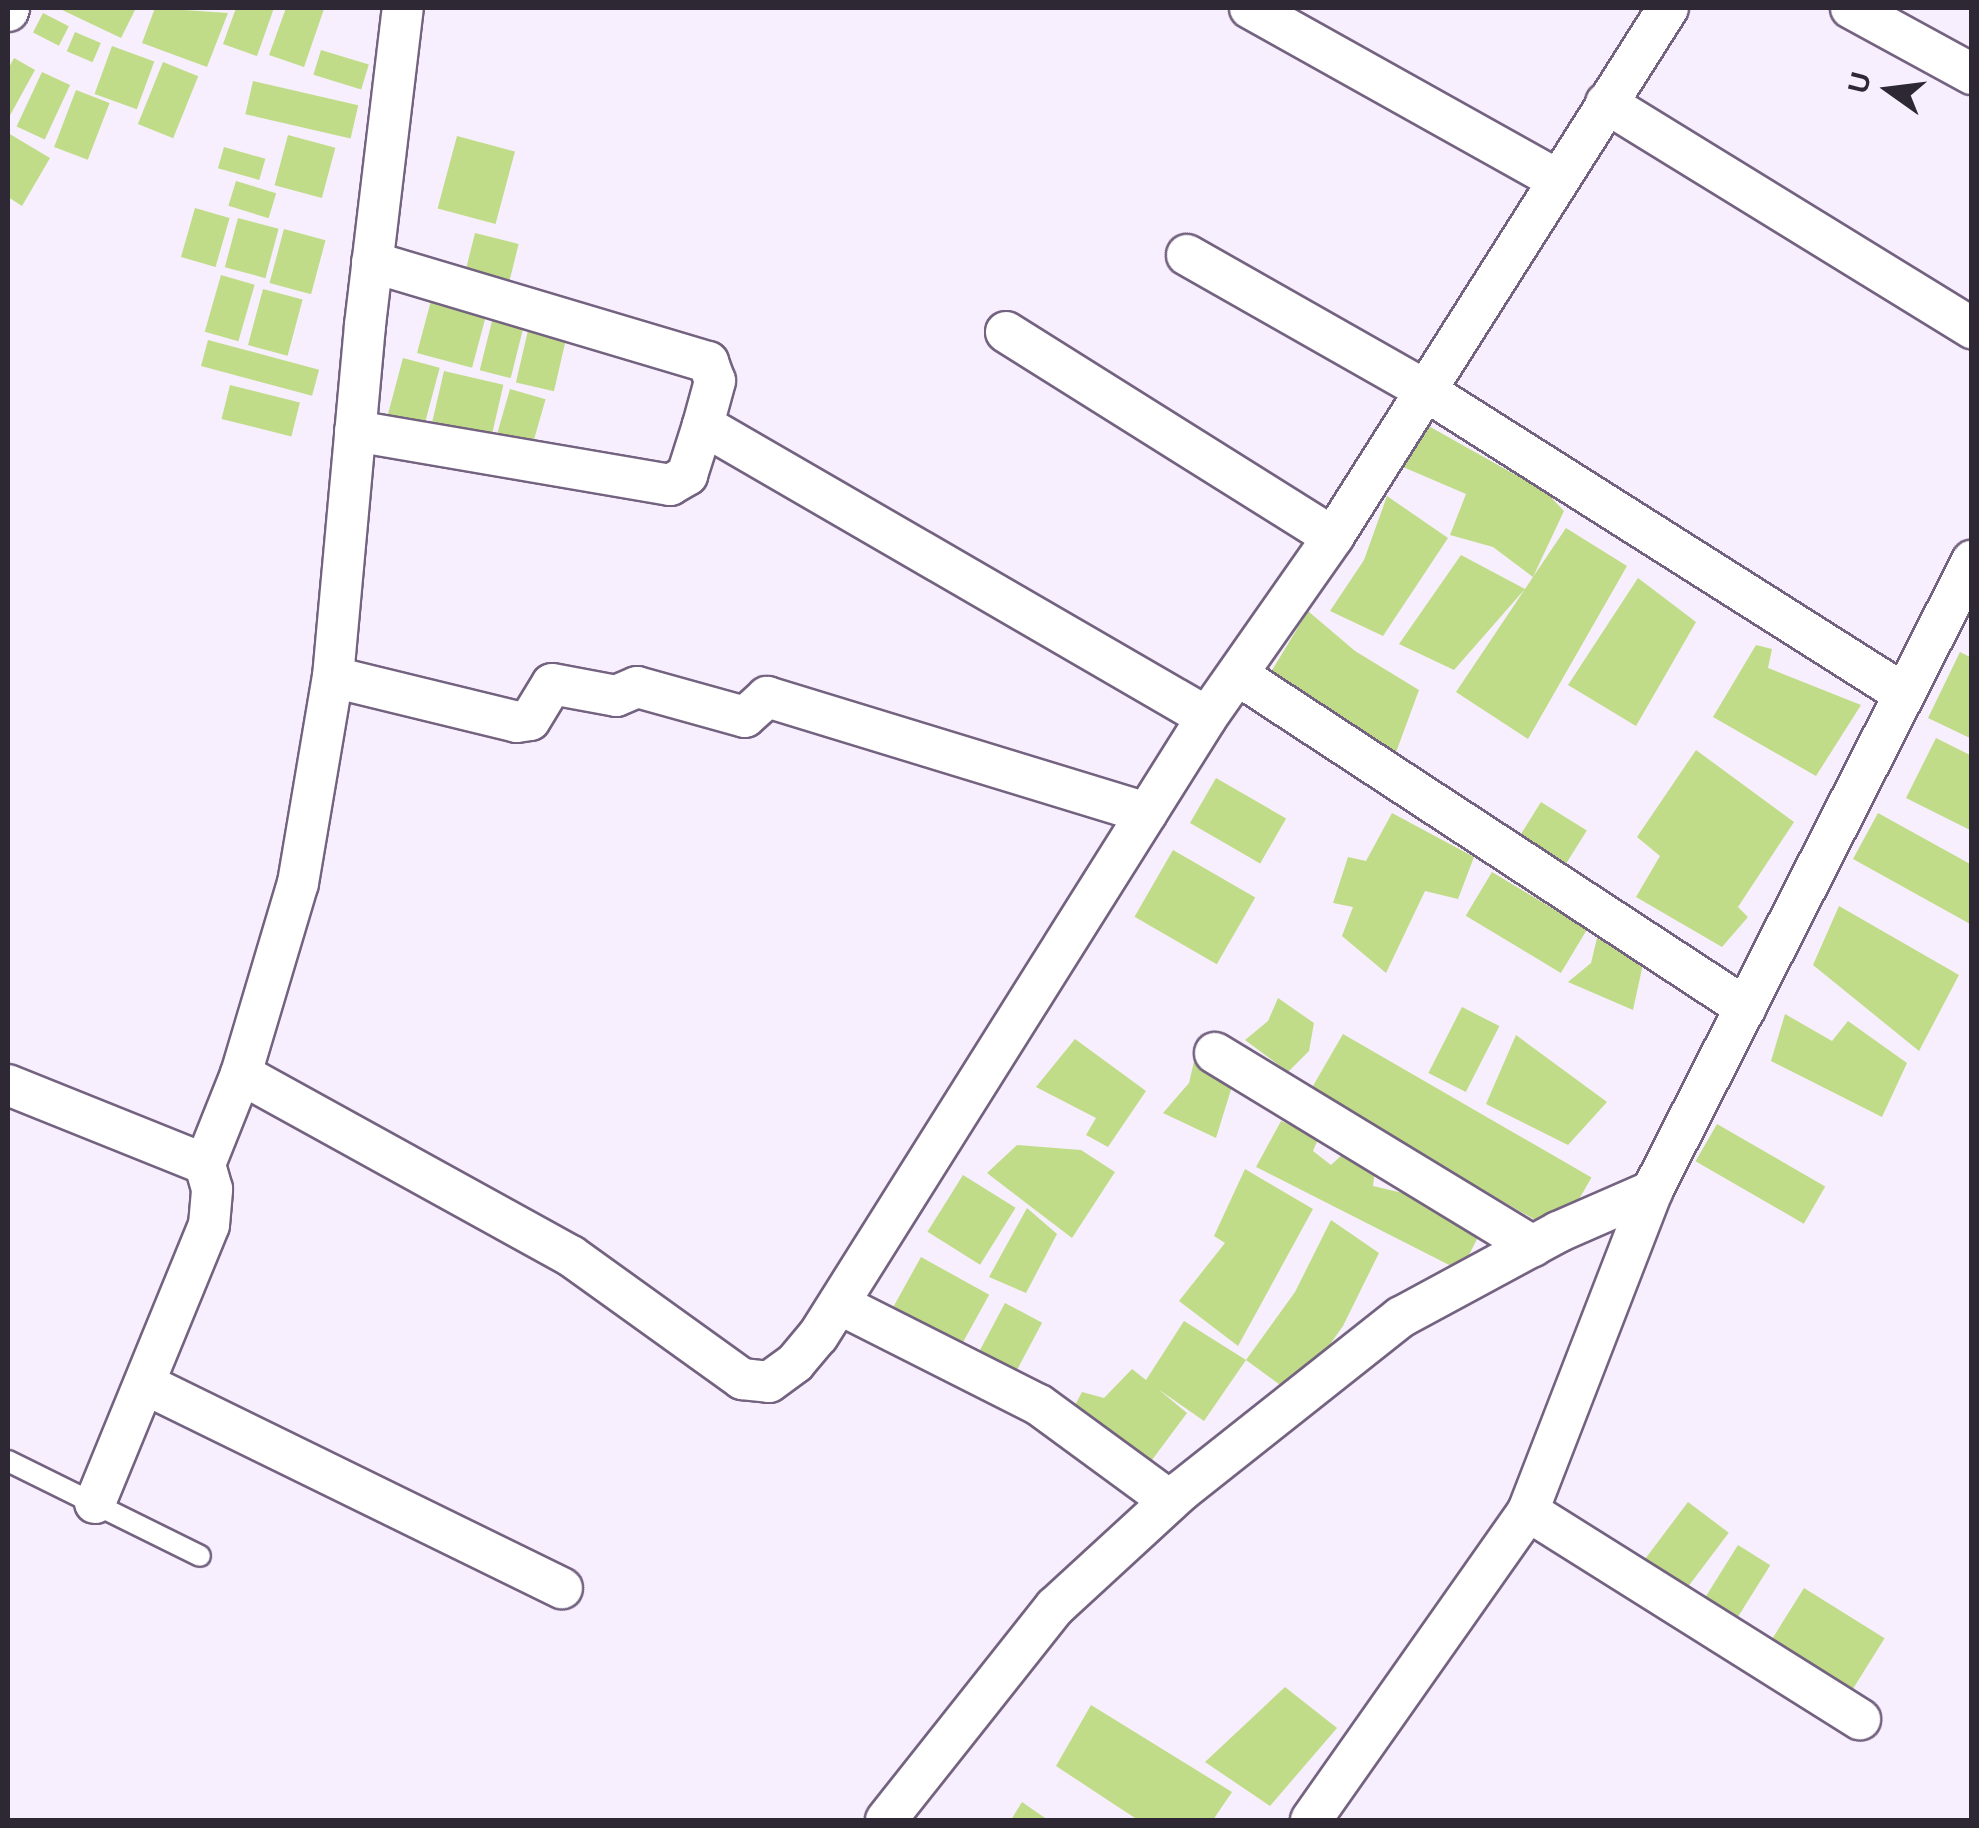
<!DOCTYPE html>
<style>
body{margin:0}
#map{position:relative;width:1979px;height:1828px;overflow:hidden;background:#f7effd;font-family:Helvetica,sans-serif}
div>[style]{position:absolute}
.building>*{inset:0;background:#c0dc88;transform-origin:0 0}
.roads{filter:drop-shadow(2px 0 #746380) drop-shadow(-2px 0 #746380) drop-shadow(0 2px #746380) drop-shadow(0 -2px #746380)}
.lane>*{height:20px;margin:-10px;padding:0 10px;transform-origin:10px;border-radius:10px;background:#fff}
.street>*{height:40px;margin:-20px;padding:0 20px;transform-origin:20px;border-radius:20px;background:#fff}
span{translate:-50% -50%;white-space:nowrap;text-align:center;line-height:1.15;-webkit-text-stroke:9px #f7effd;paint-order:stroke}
.frame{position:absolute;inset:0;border:10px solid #2e2734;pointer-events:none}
.north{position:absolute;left:1839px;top:40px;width:100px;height:100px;-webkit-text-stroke:8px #f7effd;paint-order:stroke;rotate:284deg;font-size:28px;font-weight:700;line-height:40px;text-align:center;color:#2e2734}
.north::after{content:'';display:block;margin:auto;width:35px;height:45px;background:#2e2734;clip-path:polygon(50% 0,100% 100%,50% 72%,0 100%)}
</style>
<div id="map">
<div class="building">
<div style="clip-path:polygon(58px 8px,136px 8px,121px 38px)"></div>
<div style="clip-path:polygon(155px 8px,228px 13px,207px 67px,142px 43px)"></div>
<div style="clip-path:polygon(236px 8px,274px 8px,257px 56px,223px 44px)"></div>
<div style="clip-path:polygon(286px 8px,324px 9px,304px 67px,269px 55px)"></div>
<div style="left:43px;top:13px;width:29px;height:22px;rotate:27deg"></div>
<div style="left:75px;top:32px;width:28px;height:21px;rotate:23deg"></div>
<div style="left:112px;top:46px;width:45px;height:51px;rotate:20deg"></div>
<div style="left:321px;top:50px;width:50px;height:26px;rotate:17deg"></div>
<div style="clip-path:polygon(14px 58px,35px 70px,8px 119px,8px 69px)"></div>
<div style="left:163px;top:62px;width:38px;height:67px;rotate:22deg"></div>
<div style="left:42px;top:72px;width:31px;height:60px;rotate:25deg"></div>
<div style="left:253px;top:81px;width:108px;height:34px;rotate:13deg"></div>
<div style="left:76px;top:90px;width:36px;height:61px;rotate:21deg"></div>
<div style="clip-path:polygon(8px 133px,50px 158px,22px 206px,8px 197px)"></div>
<div style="left:288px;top:135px;width:49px;height:52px;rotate:15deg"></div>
<div style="left:457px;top:136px;width:60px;height:75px;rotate:15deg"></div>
<div style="left:224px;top:147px;width:43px;height:22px;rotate:16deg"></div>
<div style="left:236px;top:181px;width:42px;height:26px;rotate:17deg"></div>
<div style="left:195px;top:208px;width:36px;height:51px;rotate:16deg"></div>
<div style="left:238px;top:218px;width:42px;height:51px;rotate:15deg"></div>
<div style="left:284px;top:229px;width:43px;height:56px;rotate:15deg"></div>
<div style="left:475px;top:233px;width:45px;height:49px;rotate:14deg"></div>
<div style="left:221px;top:275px;width:35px;height:59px;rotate:16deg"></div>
<div style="left:263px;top:289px;width:41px;height:58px;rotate:15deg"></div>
<div style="left:432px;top:297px;width:57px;height:58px;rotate:15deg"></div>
<div style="left:493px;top:317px;width:32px;height:55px;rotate:14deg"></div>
<div style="left:529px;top:326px;width:39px;height:58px;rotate:13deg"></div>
<div style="left:208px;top:340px;width:115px;height:27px;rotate:15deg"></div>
<div style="left:403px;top:358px;width:38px;height:61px;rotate:15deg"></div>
<div style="left:444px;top:371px;width:61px;height:64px;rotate:13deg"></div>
<div style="left:230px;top:385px;width:72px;height:35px;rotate:14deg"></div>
<div style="left:510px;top:389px;width:37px;height:56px;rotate:16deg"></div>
<div style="clip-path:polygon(1425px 424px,1546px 492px,1564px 511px,1533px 577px,1566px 528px,1627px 566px,1528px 739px,1456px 692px,1525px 589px,1454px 670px,1399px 644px,1461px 555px,1525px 589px,1533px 577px,1493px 547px,1450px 535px,1466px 494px,1403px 467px)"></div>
<div style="clip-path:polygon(1387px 496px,1448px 538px,1383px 636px,1330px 611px,1364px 560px)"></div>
<div style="clip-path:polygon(1638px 578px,1696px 622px,1636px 726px,1568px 685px)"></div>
<div style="clip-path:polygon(1308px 611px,1355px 651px,1419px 690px,1395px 755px,1263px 685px)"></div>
<div style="clip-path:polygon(1756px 645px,1772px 649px,1768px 668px,1861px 705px,1816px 776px,1713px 717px)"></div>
<div style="clip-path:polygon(1960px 652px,1972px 658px,1972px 739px,1928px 718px)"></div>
<div style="clip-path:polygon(1936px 738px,1972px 756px,1972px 831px,1906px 798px)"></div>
<div style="clip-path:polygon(1696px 750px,1794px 822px,1738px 907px,1748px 917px,1722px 947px,1636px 897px,1660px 856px,1637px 837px)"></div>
<div style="left:1216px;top:778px;width:81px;height:52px;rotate:30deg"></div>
<div style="left:1541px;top:802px;width:54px;height:55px;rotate:32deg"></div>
<div style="clip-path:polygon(1392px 813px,1474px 857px,1458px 899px,1425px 891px,1386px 973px,1342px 936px,1353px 907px,1333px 903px,1348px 857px,1366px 861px)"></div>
<div style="clip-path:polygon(1878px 813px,1972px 865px,1972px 925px,1853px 859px)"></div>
<div style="left:1173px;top:850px;width:95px;height:77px;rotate:30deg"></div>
<div style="left:1492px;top:872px;width:111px;height:51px;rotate:31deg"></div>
<div style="clip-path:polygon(1839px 906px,1959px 975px,1919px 1051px,1813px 965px)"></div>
<div style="clip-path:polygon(1597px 938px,1643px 964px,1633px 1010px,1568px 982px,1591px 963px)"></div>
<div style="clip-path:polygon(1278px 998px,1314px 1023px,1309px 1051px,1288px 1072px,1245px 1040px,1268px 1021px)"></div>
<div style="left:1462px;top:1007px;width:42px;height:74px;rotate:27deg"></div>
<div style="clip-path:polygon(1785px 1014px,1832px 1041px,1848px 1021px,1907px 1063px,1882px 1117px,1771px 1061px)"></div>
<div style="left:1343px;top:1034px;width:287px;height:65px;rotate:30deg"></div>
<div style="clip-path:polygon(1516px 1035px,1607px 1102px,1568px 1145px,1486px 1104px)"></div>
<div style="clip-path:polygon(1075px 1039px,1146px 1091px,1108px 1147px,1086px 1135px,1096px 1118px,1036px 1087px)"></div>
<div style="clip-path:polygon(1195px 1057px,1234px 1080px,1216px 1138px,1163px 1113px,1189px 1083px)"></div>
<div style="clip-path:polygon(1281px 1121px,1319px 1137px,1313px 1151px,1331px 1165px,1345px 1152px,1375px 1170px,1373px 1186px,1437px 1201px,1480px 1233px,1461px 1271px,1256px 1167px)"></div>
<div style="left:1717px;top:1124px;width:125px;height:43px;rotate:30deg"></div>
<div style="clip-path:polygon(1017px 1145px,1081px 1150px,1115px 1172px,1072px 1238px,987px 1173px)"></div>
<div style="clip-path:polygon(1245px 1169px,1313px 1209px,1238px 1346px,1179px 1301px,1225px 1243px,1214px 1236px)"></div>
<div style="left:963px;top:1175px;width:62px;height:67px;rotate:32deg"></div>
<div style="clip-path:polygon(1027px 1208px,1057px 1234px,1026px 1293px,989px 1277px)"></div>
<div style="clip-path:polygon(1331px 1220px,1379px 1253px,1343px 1326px,1294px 1395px,1246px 1360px,1204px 1421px,1158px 1389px,1187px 1413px,1149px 1464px,1073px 1409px,1082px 1392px,1104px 1398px,1132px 1369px,1146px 1380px,1184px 1321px,1246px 1360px,1295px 1292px)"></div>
<div style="left:921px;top:1257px;width:78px;height:79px;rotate:29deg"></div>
<div style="left:1005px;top:1303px;width:42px;height:73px;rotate:28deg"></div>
<div style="left:1688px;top:1502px;width:51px;height:77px;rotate:37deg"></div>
<div style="left:1738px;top:1545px;width:38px;height:69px;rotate:32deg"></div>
<div style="left:1804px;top:1588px;width:95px;height:66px;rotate:32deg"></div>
<div style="clip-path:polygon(1285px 1687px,1337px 1728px,1270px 1806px,1205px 1762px)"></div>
<div style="clip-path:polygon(1091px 1705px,1232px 1792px,1213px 1820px,1138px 1820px,1056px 1766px)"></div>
<div style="clip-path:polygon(1022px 1802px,1048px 1820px,1011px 1820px)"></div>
</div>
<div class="roads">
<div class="lane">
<div style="left:8px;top:1461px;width:214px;rotate:26.3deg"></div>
</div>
<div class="street">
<div style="left:1250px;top:8px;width:351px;rotate:29.2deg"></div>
<div style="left:1851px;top:8px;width:138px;rotate:28.6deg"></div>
<div style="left:8px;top:11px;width:3px;rotate:-72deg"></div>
<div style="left:1606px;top:103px;width:430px;rotate:31.6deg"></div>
<div style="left:1187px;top:255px;width:275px;rotate:29.6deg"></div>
<div style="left:1426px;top:391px;width:566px;rotate:32.37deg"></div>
<div style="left:372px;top:262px;width:351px;rotate:16.6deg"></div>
<div style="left:708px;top:362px;width:20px;rotate:70deg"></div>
<div style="left:715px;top:381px;width:46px;rotate:105.3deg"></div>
<div style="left:703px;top:425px;width:582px;rotate:30.09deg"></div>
<div style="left:1006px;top:332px;width:386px;rotate:32.1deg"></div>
<div style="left:355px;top:431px;width:320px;rotate:9.7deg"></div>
<div style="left:670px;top:485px;width:20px;rotate:-30deg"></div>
<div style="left:687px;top:475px;width:52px;rotate:-72.3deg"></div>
<div style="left:1238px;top:675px;width:607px;rotate:33.25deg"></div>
<div style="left:333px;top:677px;width:189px;rotate:13.7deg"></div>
<div style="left:517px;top:722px;width:13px;rotate:-9deg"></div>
<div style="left:530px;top:720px;width:42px;rotate:-58.6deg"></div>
<div style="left:552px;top:684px;width:65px;rotate:10.6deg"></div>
<div style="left:616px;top:696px;width:23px;rotate:-23deg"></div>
<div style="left:637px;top:687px;width:112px;rotate:15.5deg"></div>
<div style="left:745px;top:717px;width:30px;rotate:-42deg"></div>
<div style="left:767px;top:697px;width:397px;rotate:17deg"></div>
<div style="left:1215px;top:1053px;width:372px;rotate:31.3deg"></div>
<div style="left:241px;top:1074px;width:377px;rotate:28.9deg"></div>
<div style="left:571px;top:1256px;width:211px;rotate:35.7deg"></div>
<div style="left:742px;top:1379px;width:27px;rotate:6deg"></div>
<div style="left:769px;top:1382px;width:32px;rotate:-36deg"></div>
<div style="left:795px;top:1363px;width:35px;rotate:-50deg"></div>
<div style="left:818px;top:1336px;width:731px;rotate:-57.85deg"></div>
<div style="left:1207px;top:717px;width:220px;rotate:-55deg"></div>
<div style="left:1333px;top:537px;width:626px;rotate:-57.66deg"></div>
<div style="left:8px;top:1085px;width:212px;rotate:21.9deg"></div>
<div style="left:839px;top:1304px;width:224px;rotate:26.8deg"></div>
<div style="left:1039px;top:1405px;width:162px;rotate:36.2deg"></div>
<div style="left:147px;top:1385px;width:462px;rotate:26.1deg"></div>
<div style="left:95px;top:1503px;width:300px;rotate:-67.7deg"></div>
<div style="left:209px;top:1225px;width:36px;rotate:-85deg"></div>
<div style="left:212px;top:1189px;width:26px;rotate:-106deg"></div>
<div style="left:205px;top:1164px;width:97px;rotate:-68.2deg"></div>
<div style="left:241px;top:1074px;width:199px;rotate:-73.4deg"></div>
<div style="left:298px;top:883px;width:209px;rotate:-80.4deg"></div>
<div style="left:333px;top:677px;width:353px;rotate:-84.8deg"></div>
<div style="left:365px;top:325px;width:319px;rotate:-83.2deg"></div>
<div style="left:1528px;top:1511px;width:392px;rotate:32.1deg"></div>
<div style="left:886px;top:1820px;width:272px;rotate:-51.6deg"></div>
<div style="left:1055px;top:1607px;width:170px;rotate:-42.6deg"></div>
<div style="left:1180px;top:1492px;width:282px;rotate:-38.4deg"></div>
<div style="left:1401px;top:1317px;width:179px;rotate:-28.4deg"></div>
<div style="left:1558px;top:1232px;width:103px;rotate:-23.6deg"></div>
<div style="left:1311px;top:1820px;width:378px;rotate:-54.9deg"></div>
<div style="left:1528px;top:1511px;width:343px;rotate:-68.8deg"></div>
<div style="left:1652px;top:1191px;width:707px;rotate:-63.07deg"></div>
</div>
</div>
<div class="frame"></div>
<div class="north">U</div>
</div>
